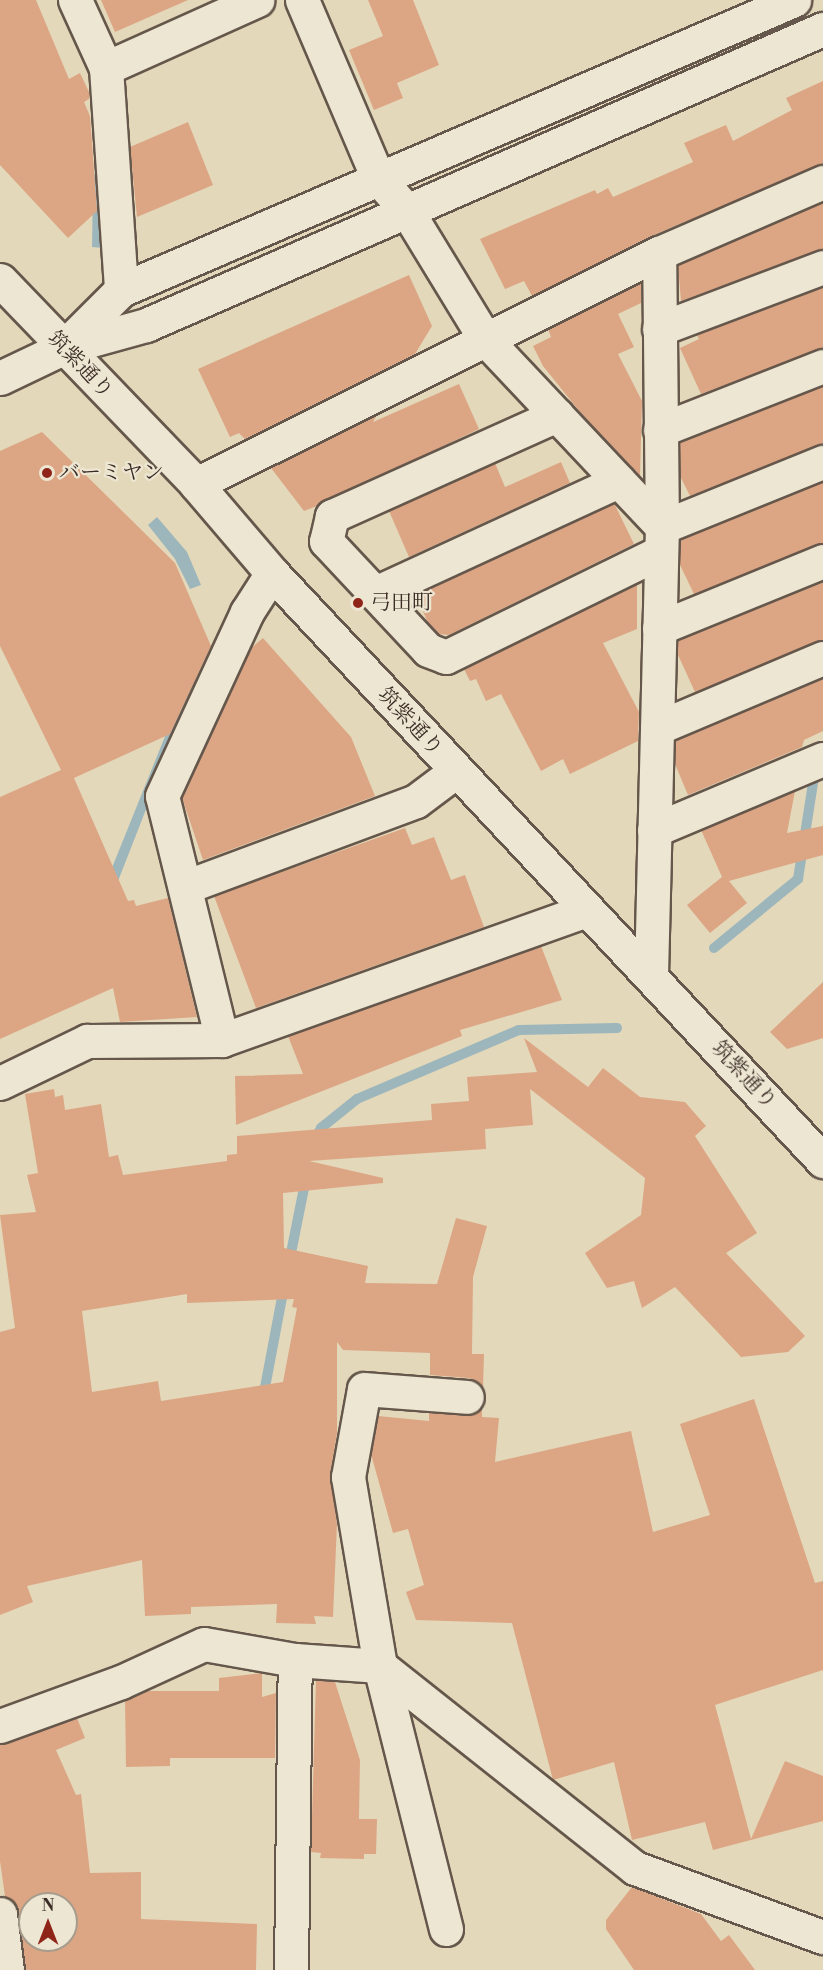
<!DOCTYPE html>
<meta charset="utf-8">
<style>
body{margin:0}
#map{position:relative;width:823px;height:1970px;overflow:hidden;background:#e3d8ba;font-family:"Libre Bodoni","Noto Serif JP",serif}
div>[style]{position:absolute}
.water>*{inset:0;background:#9cb6bc}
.stream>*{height:10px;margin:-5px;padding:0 5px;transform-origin:5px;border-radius:5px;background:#9cb6bc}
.building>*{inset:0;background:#dca685}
.roads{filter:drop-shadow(2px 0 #65574b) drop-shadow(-2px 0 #65574b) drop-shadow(0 2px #65574b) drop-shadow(0 -2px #65574b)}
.minor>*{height:33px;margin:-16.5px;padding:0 16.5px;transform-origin:16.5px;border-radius:16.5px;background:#ede6d2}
.dots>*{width:16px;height:16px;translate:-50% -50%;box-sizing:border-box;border:3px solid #ede6d2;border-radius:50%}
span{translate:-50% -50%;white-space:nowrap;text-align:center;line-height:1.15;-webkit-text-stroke:4.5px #ede6d2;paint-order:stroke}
.street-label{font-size:21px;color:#3b2c26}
.poi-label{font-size:21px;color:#3b2c26}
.left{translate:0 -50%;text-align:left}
.north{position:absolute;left:18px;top:1892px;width:60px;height:60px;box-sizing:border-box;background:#ede6d2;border:2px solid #a69c8d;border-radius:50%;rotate:0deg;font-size:16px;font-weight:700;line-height:24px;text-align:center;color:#3b2c26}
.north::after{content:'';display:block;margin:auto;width:21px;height:27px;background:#8f2418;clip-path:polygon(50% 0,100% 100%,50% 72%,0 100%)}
</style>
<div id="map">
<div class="water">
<div style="clip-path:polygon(0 71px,94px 173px,103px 188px,103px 248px,92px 247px,93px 190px)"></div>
<div style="clip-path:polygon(157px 517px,187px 552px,201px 585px,190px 589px,175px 559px,148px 525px)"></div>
<div style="clip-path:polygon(189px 677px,197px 679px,111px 899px,103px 890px)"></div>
</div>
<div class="stream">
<div style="left:714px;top:948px;width:109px;rotate:-39.4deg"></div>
<div style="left:798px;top:879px;width:109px;rotate:-81.1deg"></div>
<div style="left:315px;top:1139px;width:13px;rotate:-61deg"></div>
<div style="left:321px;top:1128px;width:46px;rotate:-38.9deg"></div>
<div style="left:357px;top:1099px;width:176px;rotate:-23.1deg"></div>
<div style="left:519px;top:1030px;width:98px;rotate:-1.2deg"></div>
<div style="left:289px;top:1263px;width:87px;rotate:-78.7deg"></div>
<div style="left:263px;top:1398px;width:113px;rotate:-79.3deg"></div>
</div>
<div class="building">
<div style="clip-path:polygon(0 0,36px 0,69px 79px,80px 73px,89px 92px,89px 99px,84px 102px,90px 116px,97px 211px,68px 238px,0 165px)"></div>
<div style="clip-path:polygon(101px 0,188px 0,115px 32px)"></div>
<div style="clip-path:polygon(368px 0,413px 0,439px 65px,397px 83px,403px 98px,374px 110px,349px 50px,383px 36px)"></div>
<div style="clip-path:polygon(823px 81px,823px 164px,651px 236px,532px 296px,524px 281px,505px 289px,480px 239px,595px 190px,597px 194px,608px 188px,613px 197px,693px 162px,684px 143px,726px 125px,733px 141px,792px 110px,786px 98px)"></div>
<div style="clip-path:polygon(188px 122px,213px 185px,137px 217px,130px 147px)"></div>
<div style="clip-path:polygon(823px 202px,823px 249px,681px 301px,678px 265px)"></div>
<div style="clip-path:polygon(409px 275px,432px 326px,415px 354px,245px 439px,239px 433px,230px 437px,198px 369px)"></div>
<div style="clip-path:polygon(641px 283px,641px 303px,618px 314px,634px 347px,618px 354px,642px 401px,640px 476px,580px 412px,543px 366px,533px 346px,551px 337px,548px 329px)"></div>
<div style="clip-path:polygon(823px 287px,823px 348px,701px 394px,680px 348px,699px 339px,697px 335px)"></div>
<div style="clip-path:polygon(459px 384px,479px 429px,317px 506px,304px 511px,271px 468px,377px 415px,373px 422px)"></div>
<div style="clip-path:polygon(823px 386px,823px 444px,690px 496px,680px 476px,680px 443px)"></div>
<div style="clip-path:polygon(42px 432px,175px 563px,211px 646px,170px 734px,74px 778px,128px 901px,134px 900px,136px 906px,168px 898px,197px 1017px,120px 1022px,113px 988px,0 1039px,0 797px,61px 770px,0 646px,0 451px)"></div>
<div style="clip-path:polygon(561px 462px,570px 483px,409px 557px,389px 511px,495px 463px,505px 487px)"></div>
<div style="clip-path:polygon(823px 482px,823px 543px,694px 594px,680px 565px,680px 540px)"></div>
<div style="clip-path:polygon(614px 503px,634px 544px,449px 635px,439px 634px,428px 623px,416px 595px)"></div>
<div style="clip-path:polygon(823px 581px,823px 640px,695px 692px,678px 655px,678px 640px)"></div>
<div style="clip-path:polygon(637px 584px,637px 629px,603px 643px,639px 712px,638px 741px,570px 774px,563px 759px,541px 771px,501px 694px,486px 701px,476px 679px,470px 681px,464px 669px)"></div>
<div style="clip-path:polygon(263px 638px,351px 737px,375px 796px,203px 860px,182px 798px,250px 649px)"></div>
<div style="clip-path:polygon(823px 678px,823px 731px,804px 740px,802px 747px,688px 795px,675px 764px,675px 741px)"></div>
<div style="clip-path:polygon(795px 791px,787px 833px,823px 826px,823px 855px,729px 881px,747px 903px,710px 933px,687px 905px,722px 877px,701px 830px)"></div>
<div style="clip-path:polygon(405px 828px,412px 845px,434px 837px,451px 880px,465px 875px,484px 927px,256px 1008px,214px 896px)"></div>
<div style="clip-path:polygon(541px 946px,562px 1000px,460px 1030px,462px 1036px,236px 1125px,235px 1076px,303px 1074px,288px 1036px)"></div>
<div style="clip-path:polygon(823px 982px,823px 1038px,787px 1049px,770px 1032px)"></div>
<div style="clip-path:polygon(evenodd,524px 1038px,588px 1087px,603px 1068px,640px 1097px,685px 1102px,706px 1126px,695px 1136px,757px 1233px,726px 1253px,805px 1336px,788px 1352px,741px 1357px,675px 1287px,642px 1308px,634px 1281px,607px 1288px,585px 1253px,641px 1215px,645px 1178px,530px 1089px,533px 1125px,485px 1129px,486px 1149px,309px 1161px,383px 1178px,383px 1183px,283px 1193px,284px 1248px,368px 1266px,365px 1283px,437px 1284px,456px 1218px,487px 1226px,473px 1277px,472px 1354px,484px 1354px,483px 1388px,469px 1378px,430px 1375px,430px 1353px,343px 1350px,337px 1342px,337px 1433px,330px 1474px,337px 1524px,333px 1617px,314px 1616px,316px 1624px,276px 1623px,277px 1604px,191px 1607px,191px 1614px,145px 1616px,142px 1560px,27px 1586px,33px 1602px,0 1615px,0 1332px,15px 1328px,0 1215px,36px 1212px,27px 1175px,38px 1173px,25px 1094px,54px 1089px,55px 1097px,63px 1095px,65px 1110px,101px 1104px,109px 1157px,118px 1155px,123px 1175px,227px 1161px,227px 1155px,237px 1154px,237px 1136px,432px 1120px,431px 1104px,469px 1101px,467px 1077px,537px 1072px,524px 1038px,187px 1294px,187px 1303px,294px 1299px,292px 1307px,297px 1308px,283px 1382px,161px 1401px,158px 1381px,92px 1392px,82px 1311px,187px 1294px)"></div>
<div style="clip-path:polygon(754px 1399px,815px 1583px,823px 1581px,823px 1670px,715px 1705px,751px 1839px,785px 1761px,823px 1776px,823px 1821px,713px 1850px,705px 1822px,632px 1840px,614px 1762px,553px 1780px,512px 1623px,416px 1620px,406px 1592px,424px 1585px,408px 1529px,393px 1533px,371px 1454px,378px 1416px,429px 1421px,429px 1413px,466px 1416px,482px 1407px,482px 1417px,499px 1418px,495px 1462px,631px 1431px,653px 1532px,710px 1515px,680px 1424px)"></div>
<div style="clip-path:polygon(262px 1673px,262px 1697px,276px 1693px,275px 1758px,170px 1758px,170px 1766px,126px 1767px,125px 1700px,146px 1691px,219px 1691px,219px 1678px)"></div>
<div style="clip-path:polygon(316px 1680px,335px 1682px,360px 1760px,359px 1819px,377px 1819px,376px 1854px,364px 1854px,364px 1859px,320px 1858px,321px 1853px,311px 1852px)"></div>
<div style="clip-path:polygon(evenodd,77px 1718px,85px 1738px,56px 1750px,76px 1795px,81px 1794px,90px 1873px,141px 1872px,141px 1919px,257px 1924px,256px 1970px,25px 1970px,19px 1912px,5px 1896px,0 1861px,0 1744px,77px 1718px,30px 1904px,66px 1904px,66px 1940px,30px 1940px,30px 1904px)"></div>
<div style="clip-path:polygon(632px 1887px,701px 1914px,721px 1941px,729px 1935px,755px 1970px,634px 1970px,606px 1929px,606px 1920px)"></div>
</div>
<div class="roads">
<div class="minor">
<div style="left:75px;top:0;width:75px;rotate:65.5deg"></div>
<div style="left:106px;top:68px;width:223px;rotate:86.1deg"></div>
<div style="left:302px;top:0;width:194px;rotate:66.9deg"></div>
<div style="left:378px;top:178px;width:44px;rotate:48.7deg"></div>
<div style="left:407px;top:211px;width:150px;rotate:58.6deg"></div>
<div style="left:485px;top:339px;width:258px;rotate:46.7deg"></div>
<div style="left:662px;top:527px;width:174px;rotate:-22deg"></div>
<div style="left:106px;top:68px;width:166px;rotate:-24.2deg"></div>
<div style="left:0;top:280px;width:283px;rotate:46.1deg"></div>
<div style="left:196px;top:484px;width:117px;rotate:49.5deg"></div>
<div style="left:272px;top:573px;width:806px;rotate:46.86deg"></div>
<div style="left:659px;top:329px;width:175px;rotate:-20.7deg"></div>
<div style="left:64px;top:347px;width:81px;rotate:-45deg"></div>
<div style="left:121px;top:290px;width:733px;rotate:-23.31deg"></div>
<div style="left:0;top:378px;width:70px;rotate:-25.5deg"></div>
<div style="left:63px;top:348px;width:86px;rotate:-15.5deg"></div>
<div style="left:146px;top:325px;width:739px;rotate:-23.62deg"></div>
<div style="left:557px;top:415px;width:247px;rotate:155.8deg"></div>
<div style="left:332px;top:516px;width:26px;rotate:103deg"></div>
<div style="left:326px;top:541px;width:149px;rotate:46.9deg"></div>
<div style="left:428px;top:650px;width:19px;rotate:21deg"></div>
<div style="left:446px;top:657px;width:238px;rotate:-26.1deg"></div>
<div style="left:660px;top:430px;width:175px;rotate:-21.4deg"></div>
<div style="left:196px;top:484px;width:517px;rotate:-26.52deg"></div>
<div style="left:659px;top:253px;width:179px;rotate:-23.4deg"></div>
<div style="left:375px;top:593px;width:268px;rotate:-24.7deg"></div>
<div style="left:659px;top:628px;width:177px;rotate:-22.2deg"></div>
<div style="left:657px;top:728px;width:180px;rotate:-22.9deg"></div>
<div style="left:654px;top:830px;width:183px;rotate:-22.8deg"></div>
<div style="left:185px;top:887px;width:246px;rotate:-20.4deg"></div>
<div style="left:416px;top:801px;width:50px;rotate:-36.9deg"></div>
<div style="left:651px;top:975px;width:448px;rotate:-88.6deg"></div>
<div style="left:662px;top:527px;width:274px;rotate:-90.6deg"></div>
<div style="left:222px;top:1040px;width:251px;rotate:-103.8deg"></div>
<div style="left:162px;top:796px;width:203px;rotate:-65.2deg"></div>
<div style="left:247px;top:612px;width:46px;rotate:-57.3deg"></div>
<div style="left:0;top:1083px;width:97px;rotate:-25.8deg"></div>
<div style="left:87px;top:1041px;width:135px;rotate:-0.4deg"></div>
<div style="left:222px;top:1040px;width:385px;rotate:-19.6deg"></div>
<div style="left:0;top:1726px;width:129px;rotate:-20deg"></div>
<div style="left:121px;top:1682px;width:91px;rotate:-24.6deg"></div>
<div style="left:204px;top:1644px;width:92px;rotate:10deg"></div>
<div style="left:295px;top:1660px;width:85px;rotate:4deg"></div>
<div style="left:380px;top:1666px;width:325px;rotate:38.4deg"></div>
<div style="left:635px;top:1868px;width:200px;rotate:20.2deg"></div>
<div style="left:0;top:1914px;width:56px;rotate:82.9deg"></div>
<div style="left:446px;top:1929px;width:271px;rotate:-104.1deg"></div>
<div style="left:380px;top:1666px;width:192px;rotate:-99.6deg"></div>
<div style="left:348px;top:1477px;width:89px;rotate:-79.7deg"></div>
<div style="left:364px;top:1389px;width:103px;rotate:4.4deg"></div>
<div style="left:291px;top:1970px;width:310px;rotate:-89.3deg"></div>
</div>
</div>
<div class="dots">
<div style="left:47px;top:473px;background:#8f2418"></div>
<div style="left:358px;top:603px;background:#8f2418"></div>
</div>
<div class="street-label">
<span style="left:80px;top:365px;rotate:46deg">筑紫通り</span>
<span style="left:410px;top:722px;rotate:47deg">筑紫通り</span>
<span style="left:744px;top:1075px;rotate:47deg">筑紫通り</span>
</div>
<div class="poi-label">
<span class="left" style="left:59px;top:473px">バーミヤン</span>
<span class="left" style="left:370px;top:603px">弓田町</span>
</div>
<div class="north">N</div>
</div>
